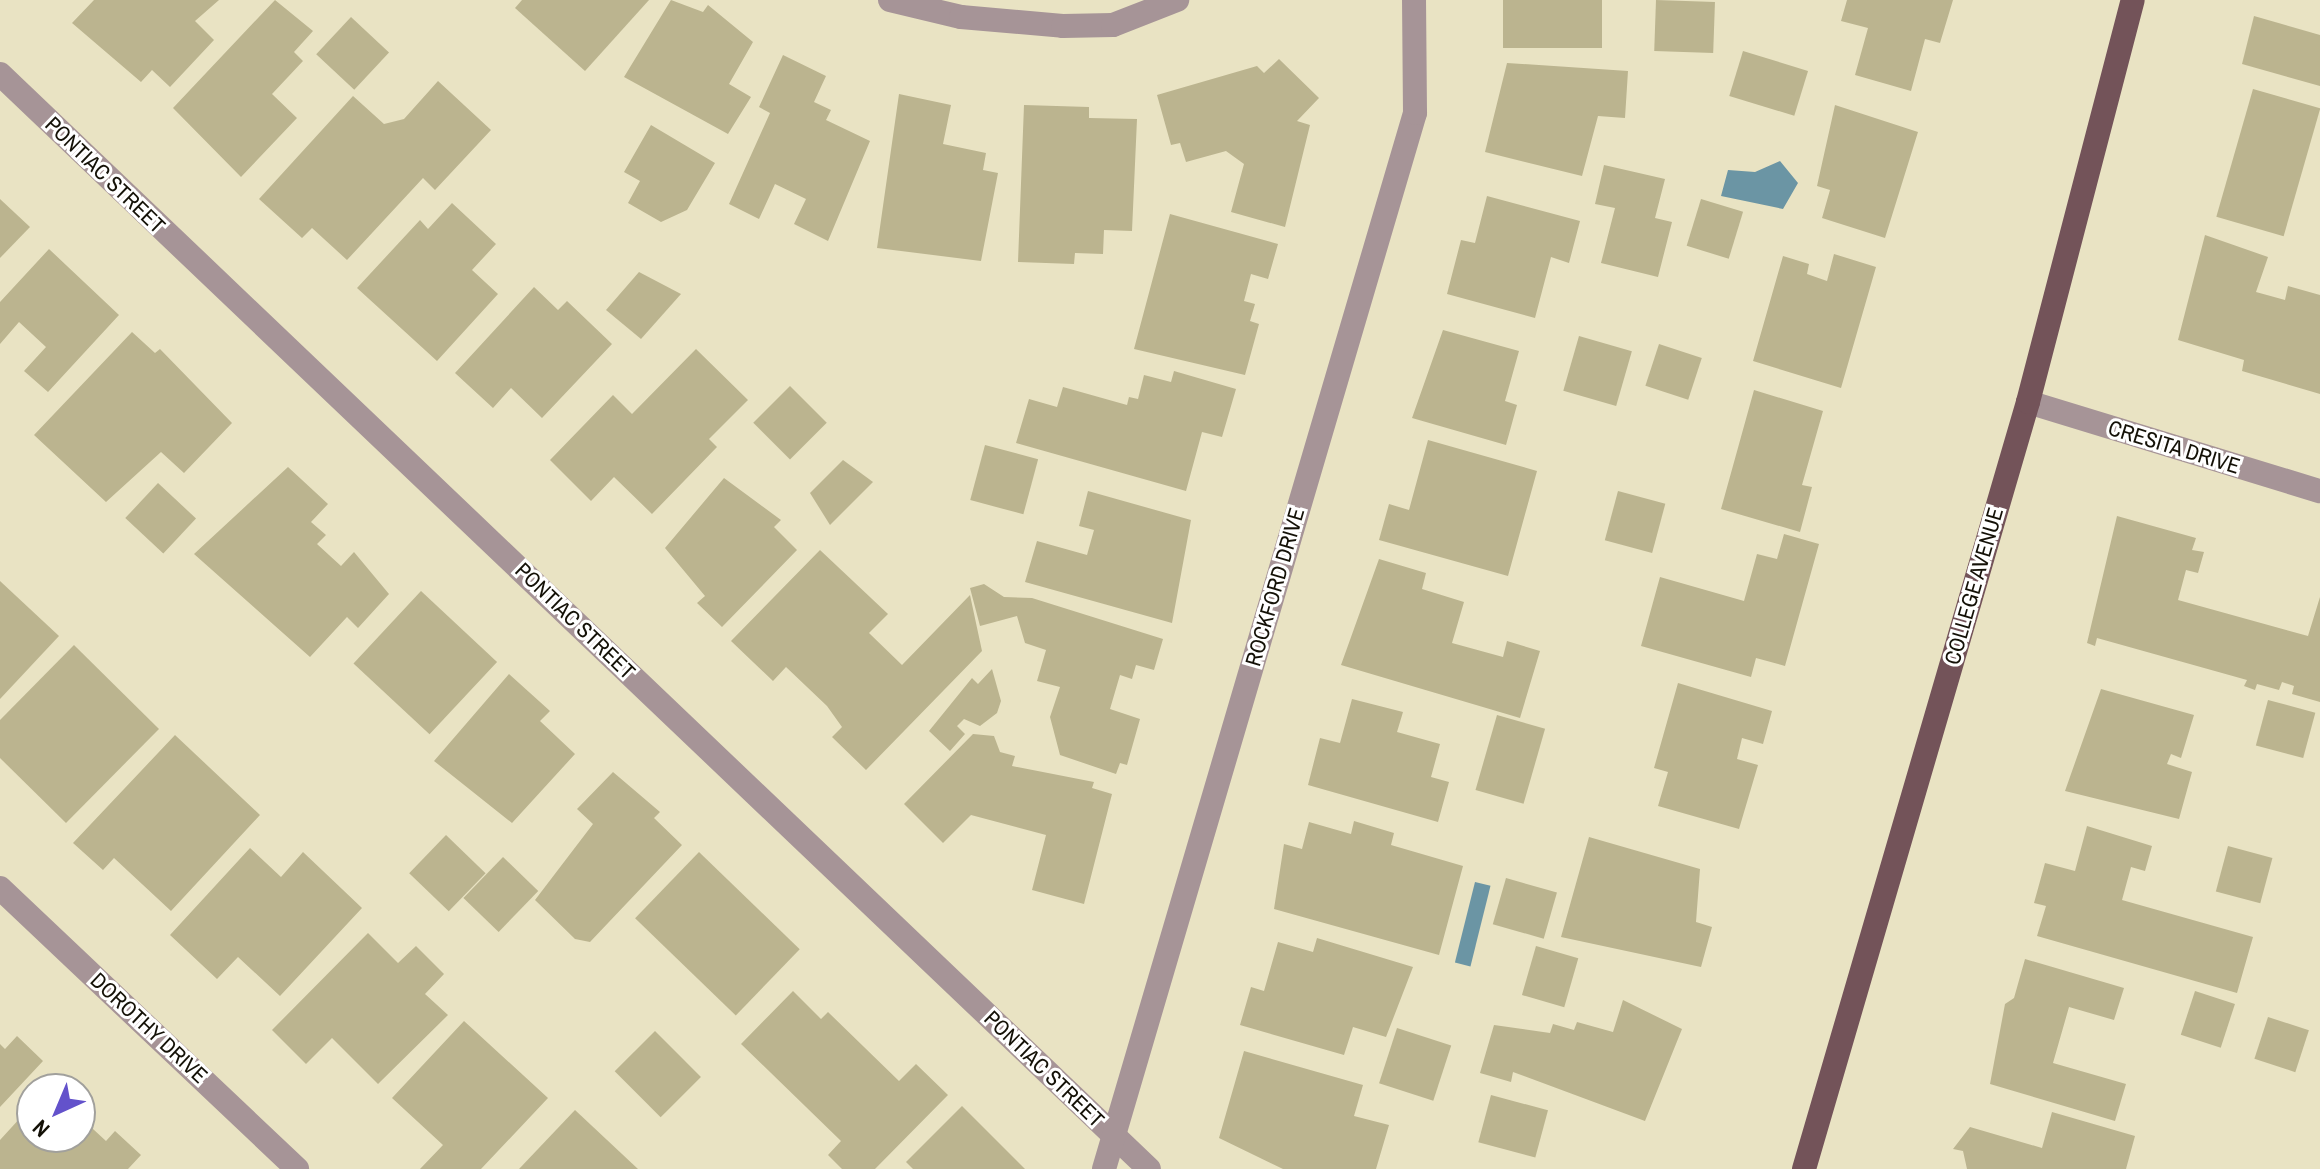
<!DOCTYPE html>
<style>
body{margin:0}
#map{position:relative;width:2320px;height:1169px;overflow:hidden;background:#e9e3c3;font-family:"Archivo Narrow",sans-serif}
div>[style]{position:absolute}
.water>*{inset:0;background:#6b95a4;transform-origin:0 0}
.building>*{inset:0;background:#bbb48f;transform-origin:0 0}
.street>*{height:24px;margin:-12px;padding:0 12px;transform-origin:12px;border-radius:12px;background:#a69497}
.primary>*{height:24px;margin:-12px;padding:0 12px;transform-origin:12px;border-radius:12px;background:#735359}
span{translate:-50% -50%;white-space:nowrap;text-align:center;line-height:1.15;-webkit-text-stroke:6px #fff;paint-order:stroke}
.street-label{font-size:22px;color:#141107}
.north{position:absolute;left:16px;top:1073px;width:80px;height:80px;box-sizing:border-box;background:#fff;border:2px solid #a1a09c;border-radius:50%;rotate:224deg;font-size:22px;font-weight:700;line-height:32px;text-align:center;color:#141107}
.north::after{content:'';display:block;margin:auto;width:28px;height:36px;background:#6352cb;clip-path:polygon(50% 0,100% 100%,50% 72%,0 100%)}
</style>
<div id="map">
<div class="water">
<div style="clip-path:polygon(1780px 161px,1798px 183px,1783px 209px,1721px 196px,1728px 170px,1755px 172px)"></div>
<div style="left:1475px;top:882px;width:16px;height:83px;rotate:14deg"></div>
</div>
<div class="building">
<div style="clip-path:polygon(94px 0,219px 0,195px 21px,214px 40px,170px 87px,152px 70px,141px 82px,72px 23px)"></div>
<div style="clip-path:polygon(275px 0,313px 31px,294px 52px,303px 61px,272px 94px,297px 118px,241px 177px,173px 108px)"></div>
<div style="clip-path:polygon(522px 0,649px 0,585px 71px,515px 8px)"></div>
<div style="clip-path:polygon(671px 0,703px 12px,708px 5px,753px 42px,729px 84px,751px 97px,728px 134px,624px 77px)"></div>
<div style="left:1503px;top:0;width:99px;height:48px"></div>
<div style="left:1656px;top:0;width:59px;height:51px;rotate:2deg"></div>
<div style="clip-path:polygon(1847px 0,1953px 0,1940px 43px,1925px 39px,1911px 91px,1855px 75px,1868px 28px,1841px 21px)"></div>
<div style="clip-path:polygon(2254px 16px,2320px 35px,2320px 86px,2242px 64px)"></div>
<div style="left:351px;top:17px;width:52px;height:51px;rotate:43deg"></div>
<div style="left:1743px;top:51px;width:68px;height:47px;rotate:17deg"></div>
<div style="clip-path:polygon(783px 55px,826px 76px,814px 102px,831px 110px,826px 120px,870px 141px,828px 241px,794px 224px,806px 199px,775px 184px,759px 219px,729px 204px,770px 113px,759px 107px)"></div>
<div style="clip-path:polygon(1279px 59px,1319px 98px,1297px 121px,1310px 125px,1285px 227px,1231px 212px,1244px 164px,1226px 151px,1186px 162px,1180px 143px,1171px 145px,1157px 95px,1257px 66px,1264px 73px)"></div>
<div style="clip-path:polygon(1507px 63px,1628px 71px,1625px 118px,1598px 116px,1582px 176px,1485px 152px)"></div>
<div style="clip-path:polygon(438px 81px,491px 130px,435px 190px,423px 178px,347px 260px,312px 228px,302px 238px,259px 199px,353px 96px,384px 124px,404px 119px)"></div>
<div style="left:2253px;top:89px;width:70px;height:133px;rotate:16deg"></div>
<div style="clip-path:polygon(899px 94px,951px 105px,943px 144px,986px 153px,983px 170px,998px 173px,981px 261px,877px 248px)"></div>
<div style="clip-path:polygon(1024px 105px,1089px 107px,1089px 118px,1137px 119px,1132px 231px,1104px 230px,1103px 254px,1075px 253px,1074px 264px,1018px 262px)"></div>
<div style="clip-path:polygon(1835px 105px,1918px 132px,1885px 238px,1822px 218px,1830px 190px,1817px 186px)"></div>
<div style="clip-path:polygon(651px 125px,715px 163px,687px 210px,661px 222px,628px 203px,640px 181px,624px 172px)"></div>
<div style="clip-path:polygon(1604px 165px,1665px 179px,1655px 218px,1672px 222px,1658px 277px,1601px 263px,1615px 208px,1595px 204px)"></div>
<div style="clip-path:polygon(1487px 196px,1580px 221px,1569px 263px,1551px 257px,1535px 318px,1447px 294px,1461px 240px,1475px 243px)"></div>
<div style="clip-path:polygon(0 199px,30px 227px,0 258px)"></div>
<div style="left:1701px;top:199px;width:44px;height:49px;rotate:17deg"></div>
<div style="clip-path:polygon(452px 203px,496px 244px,472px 270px,498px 294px,437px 361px,357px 288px,420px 220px,428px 229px)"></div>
<div style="clip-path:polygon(1170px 214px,1278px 244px,1268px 279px,1251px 274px,1244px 301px,1255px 304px,1250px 321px,1259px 324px,1245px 375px,1134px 349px)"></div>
<div style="clip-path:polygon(2205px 235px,2268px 257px,2256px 292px,2285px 300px,2288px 286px,2320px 295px,2320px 394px,2242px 371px,2244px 360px,2178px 340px)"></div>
<div style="clip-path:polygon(49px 249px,119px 315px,48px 392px,24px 371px,46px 347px,19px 322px,0 344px,0 302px)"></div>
<div style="clip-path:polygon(1834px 254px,1876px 267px,1841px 388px,1753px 361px,1783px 256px,1809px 264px,1807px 274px,1827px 281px)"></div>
<div style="clip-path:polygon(639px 272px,681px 294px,641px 339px,606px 310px)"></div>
<div style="clip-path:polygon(534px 287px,558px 310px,567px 301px,612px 344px,542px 418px,511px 388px,493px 408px,455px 373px)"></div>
<div style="clip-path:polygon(1443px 330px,1519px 351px,1505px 401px,1517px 405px,1506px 445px,1412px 418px)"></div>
<div style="clip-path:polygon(132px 332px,155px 353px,160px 349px,232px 423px,184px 473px,161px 452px,106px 502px,34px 435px)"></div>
<div style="left:1579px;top:336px;width:55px;height:57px;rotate:16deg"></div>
<div style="left:1659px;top:344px;width:45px;height:44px;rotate:18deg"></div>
<div style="clip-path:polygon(696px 349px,748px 400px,709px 439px,717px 447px,652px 514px,614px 477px,591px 501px,550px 460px,613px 395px,632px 414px)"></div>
<div style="clip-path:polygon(1174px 371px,1236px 389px,1222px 437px,1202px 432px,1186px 491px,1016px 443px,1029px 399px,1057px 407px,1063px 387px,1127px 405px,1129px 397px,1138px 399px,1144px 375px,1171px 382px)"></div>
<div style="left:790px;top:386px;width:52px;height:52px;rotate:45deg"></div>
<div style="clip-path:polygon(1754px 390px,1823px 411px,1802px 485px,1812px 487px,1800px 532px,1721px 509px)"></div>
<div style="clip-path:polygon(1428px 440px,1537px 471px,1508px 576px,1379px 540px,1389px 504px,1409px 510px)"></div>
<div style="left:985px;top:445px;width:55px;height:57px;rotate:15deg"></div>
<div style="clip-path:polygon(843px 460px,873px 482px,830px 525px,810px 493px)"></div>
<div style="clip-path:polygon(288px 467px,328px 504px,311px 522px,326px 535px,317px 544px,341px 566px,354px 552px,389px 594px,358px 628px,347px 617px,310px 657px,194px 554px)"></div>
<div style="clip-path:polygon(724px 478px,781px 520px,774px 527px,797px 550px,722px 627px,697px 603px,705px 596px,665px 548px)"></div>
<div style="left:158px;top:483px;width:52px;height:48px;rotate:43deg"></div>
<div style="clip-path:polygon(1088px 491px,1191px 520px,1172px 623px,1025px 582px,1037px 541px,1087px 555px,1094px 530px,1079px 526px)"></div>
<div style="left:1618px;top:491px;width:49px;height:51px;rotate:15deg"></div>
<div style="clip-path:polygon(2117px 516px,2196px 538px,2192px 550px,2204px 552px,2198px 573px,2186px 570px,2178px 600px,2308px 636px,2320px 597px,2320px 702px,2292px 694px,2294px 686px,2282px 682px,2279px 690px,2257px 684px,2255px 690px,2244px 686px,2247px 680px,2097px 638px,2095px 646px,2087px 643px)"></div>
<div style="clip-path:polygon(1784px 534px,1819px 544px,1785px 666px,1756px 658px,1751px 677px,1641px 646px,1660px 577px,1744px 601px,1757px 554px,1777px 559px)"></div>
<div style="clip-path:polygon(820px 550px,888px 614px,869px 633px,902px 665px,970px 595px,982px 651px,866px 770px,832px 737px,842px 727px,827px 706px,786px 667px,773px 681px,731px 641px)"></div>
<div style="clip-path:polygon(1379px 559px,1426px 573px,1422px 589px,1464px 602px,1452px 643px,1503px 657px,1507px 641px,1540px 651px,1520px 718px,1341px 665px)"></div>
<div style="clip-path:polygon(0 581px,59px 636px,0 699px)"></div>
<div style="clip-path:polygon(984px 584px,1004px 597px,1032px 598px,1163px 639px,1154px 670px,1136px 665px,1132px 679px,1120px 675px,1110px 709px,1140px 719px,1127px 765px,1120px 763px,1116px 774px,1060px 755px,1050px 717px,1060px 687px,1037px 681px,1046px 650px,1025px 643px,1017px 616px,980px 626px,970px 588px)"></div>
<div style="left:421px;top:591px;width:104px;height:99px;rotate:43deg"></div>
<div style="clip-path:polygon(74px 645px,159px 729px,66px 823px,0 758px,0 720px)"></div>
<div style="clip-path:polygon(992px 669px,1001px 701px,997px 713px,980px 726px,964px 719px,957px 726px,965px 734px,950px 751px,929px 731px,972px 678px,978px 684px)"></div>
<div style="clip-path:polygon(509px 674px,550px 711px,540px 721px,575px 754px,512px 823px,434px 761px)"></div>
<div style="clip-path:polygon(1678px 683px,1772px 711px,1763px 744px,1742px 738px,1737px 759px,1758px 765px,1739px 829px,1658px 806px,1668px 772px,1654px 768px)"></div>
<div style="clip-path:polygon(2101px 689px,2194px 715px,2181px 758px,2171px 754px,2167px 764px,2192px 772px,2179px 819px,2065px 791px)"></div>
<div style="clip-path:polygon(1352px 699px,1403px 712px,1397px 732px,1440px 744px,1431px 777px,1449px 782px,1438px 822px,1308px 785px,1320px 738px,1340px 743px)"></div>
<div style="left:2268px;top:700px;width:49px;height:47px;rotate:15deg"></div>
<div style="left:1497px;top:715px;width:50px;height:78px;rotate:16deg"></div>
<div style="clip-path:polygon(973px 734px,994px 736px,1000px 752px,1015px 756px,1012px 766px,1094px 782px,1092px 788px,1112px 794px,1084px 904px,1032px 890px,1046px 835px,971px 815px,943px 843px,904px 804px)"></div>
<div style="clip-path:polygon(175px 735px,260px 815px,171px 911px,114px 858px,103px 870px,73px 843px)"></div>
<div style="clip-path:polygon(613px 772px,660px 812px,654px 818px,682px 845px,590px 942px,575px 939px,535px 900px,593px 824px,577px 809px)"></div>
<div style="clip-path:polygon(1354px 821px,1394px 833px,1391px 845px,1463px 866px,1439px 955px,1274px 909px,1284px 844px,1302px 849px,1309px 822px,1351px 834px)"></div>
<div style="clip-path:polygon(2087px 826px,2152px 846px,2145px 871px,2131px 867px,2122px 900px,2253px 937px,2237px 993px,2037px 936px,2046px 906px,2034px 903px,2045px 863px,2075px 871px)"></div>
<div style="left:446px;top:835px;width:55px;height:53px;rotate:44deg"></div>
<div style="clip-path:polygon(1589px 837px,1700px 869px,1696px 922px,1712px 927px,1701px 967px,1561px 937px)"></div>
<div style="left:2228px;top:846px;width:46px;height:47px;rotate:15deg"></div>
<div style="clip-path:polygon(250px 848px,281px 877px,303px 852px,362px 908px,280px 996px,238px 957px,217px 979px,170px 935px)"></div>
<div style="left:699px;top:852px;width:140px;height:92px;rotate:44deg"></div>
<div style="left:503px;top:857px;width:49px;height:57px;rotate:44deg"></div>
<div style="left:1506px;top:878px;width:53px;height:48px;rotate:16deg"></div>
<div style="clip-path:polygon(368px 933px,398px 963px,416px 946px,444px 974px,425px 994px,448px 1015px,378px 1084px,332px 1038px,306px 1064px,272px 1030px)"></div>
<div style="clip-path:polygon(1317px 938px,1413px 967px,1386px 1037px,1353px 1027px,1344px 1055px,1240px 1025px,1251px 987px,1264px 991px,1278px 942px,1313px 952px)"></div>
<div style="left:1536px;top:946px;width:44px;height:51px;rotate:16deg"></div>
<div style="clip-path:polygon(2025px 959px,2124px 988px,2114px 1020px,2069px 1007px,2053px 1063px,2126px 1084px,2115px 1121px,1990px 1084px,2005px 1004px,2014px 998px)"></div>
<div style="clip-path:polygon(793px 991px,821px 1019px,828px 1012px,899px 1081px,916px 1064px,948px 1095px,875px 1169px,842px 1169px,828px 1155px,841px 1141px,741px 1044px)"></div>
<div style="left:2195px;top:991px;width:42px;height:46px;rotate:18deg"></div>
<div style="clip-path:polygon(1623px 1000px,1682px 1029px,1645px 1121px,1513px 1072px,1511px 1082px,1480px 1073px,1494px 1025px,1550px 1033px,1553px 1024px,1574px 1030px,1577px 1022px,1613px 1032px)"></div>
<div style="left:2268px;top:1017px;width:43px;height:44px;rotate:18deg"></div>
<div style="clip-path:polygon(464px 1021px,548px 1098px,481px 1169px,420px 1169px,443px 1145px,392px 1098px)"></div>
<div style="left:1397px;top:1028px;width:57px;height:58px;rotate:18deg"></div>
<div style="left:655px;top:1031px;width:65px;height:57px;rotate:45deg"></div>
<div style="clip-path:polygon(17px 1036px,43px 1061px,0 1107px,0 1044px,5px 1049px)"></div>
<div style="clip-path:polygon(1244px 1051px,1363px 1085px,1354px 1116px,1389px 1125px,1376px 1169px,1283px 1169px,1219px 1138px)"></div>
<div style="left:1491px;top:1095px;width:59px;height:49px;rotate:15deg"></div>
<div style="clip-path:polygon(32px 1105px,32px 1137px,80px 1137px,80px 1117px,106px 1141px,115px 1131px,141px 1155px,128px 1169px,0 1169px,0 1140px)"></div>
<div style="clip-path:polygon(962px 1106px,1025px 1169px,913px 1169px,906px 1162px)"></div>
<div style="clip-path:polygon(575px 1110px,638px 1169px,519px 1169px)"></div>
<div style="clip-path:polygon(2052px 1112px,2135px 1136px,2126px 1169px,1967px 1169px,1963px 1151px,1953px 1149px,1970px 1127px,2042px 1148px)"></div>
</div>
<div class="street">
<div style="left:890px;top:0;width:73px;rotate:13.5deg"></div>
<div style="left:961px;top:17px;width:102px;rotate:5deg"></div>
<div style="left:1063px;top:26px;width:50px;rotate:-1.1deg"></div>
<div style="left:1113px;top:25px;width:69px;rotate:-21.3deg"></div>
<div style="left:0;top:74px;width:1587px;rotate:43.62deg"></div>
<div style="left:2028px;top:402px;width:305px;rotate:17deg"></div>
<div style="left:0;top:888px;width:409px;rotate:43.4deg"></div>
<div style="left:1104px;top:1169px;width:1101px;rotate:-73.59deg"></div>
<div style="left:1415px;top:113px;width:113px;rotate:-90.5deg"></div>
</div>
<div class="primary">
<div style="left:1804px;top:1169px;width:799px;rotate:-73.72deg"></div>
<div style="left:2028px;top:402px;width:415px;rotate:-75.4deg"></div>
</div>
<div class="street-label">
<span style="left:105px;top:175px;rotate:44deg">PONTIAC STREET</span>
<span style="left:2174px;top:447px;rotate:17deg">CRESITA DRIVE</span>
<span style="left:1974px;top:586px;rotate:-74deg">COLLEGE AVENUE</span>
<span style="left:1275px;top:587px;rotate:-74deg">ROCKFORD DRIVE</span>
<span style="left:575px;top:621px;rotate:44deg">PONTIAC STREET</span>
<span style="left:149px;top:1028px;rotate:43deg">DOROTHY DRIVE</span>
<span style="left:1044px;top:1069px;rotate:44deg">PONTIAC STREET</span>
</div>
<div class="north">N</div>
</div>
